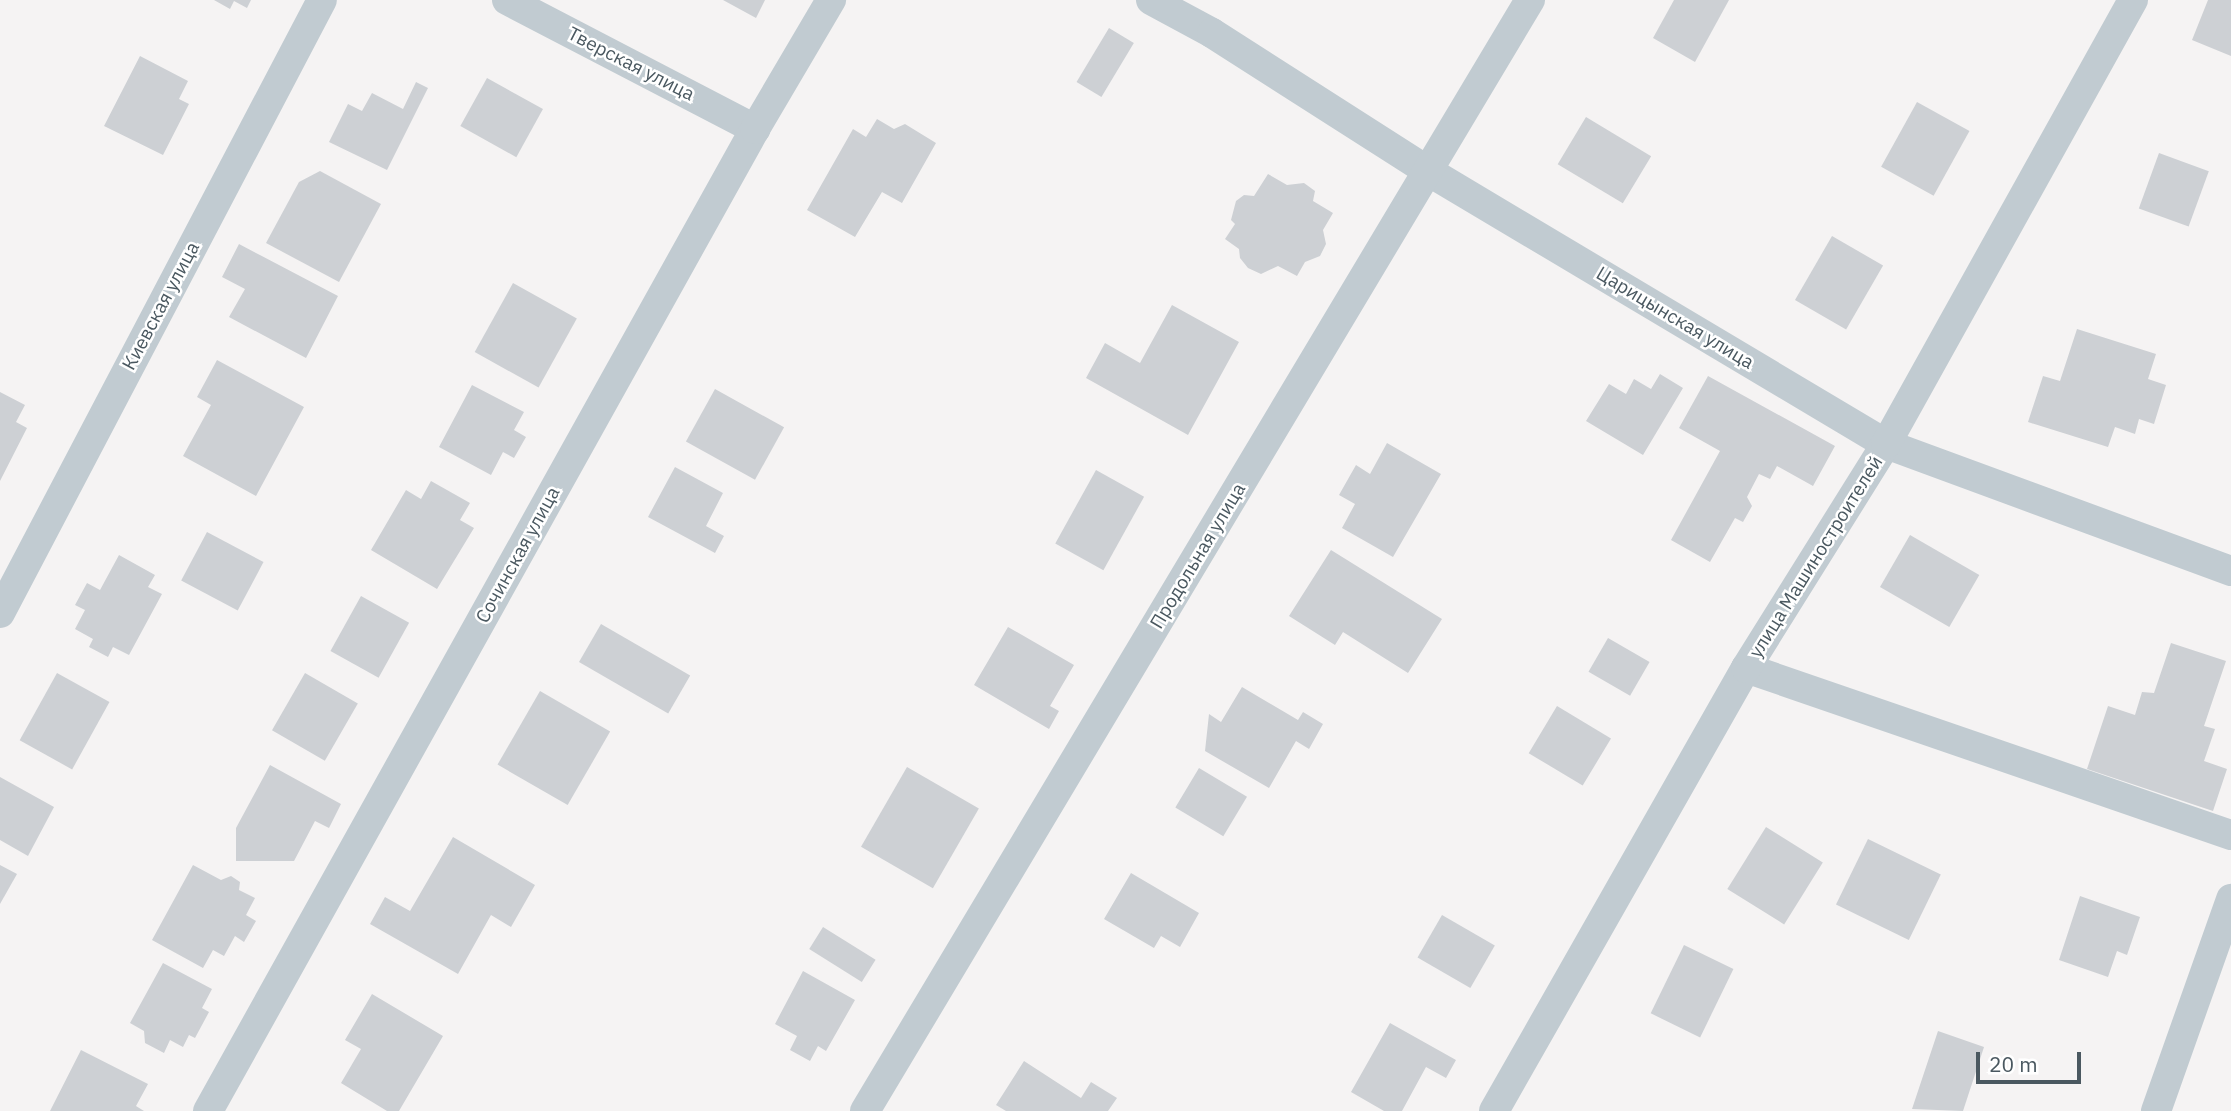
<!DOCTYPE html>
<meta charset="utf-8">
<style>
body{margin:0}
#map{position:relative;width:2231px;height:1111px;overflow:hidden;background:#f5f3f3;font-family:"IBM Plex Sans",sans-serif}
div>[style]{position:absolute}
.building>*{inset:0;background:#cdd0d4;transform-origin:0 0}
.minor>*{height:30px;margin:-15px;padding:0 15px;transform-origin:15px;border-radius:15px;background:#c1cbd1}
span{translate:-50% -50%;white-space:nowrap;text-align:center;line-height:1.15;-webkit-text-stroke:5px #fff;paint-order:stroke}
.street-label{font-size:19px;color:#4a5860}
.scale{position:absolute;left:1976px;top:1052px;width:105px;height:32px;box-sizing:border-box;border:4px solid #4a5860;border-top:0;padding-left:9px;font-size:21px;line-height:24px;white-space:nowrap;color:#4a5860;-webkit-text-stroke:5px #fff;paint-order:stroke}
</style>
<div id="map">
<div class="building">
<div style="clip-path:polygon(214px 0,251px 0,247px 8px,234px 1px,230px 9px)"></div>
<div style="clip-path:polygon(723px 0,765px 0,756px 18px)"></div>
<div style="clip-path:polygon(1674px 0,1729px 0,1695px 62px,1653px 38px)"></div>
<div style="clip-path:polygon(2208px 0,2231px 0,2231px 56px,2192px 40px)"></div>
<div style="left:1109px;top:28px;width:29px;height:63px;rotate:31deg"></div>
<div style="clip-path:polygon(140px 56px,188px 81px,179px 99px,189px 104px,163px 155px,104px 126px)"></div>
<div style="left:487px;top:78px;width:64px;height:55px;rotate:29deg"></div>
<div style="clip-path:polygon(416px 82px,428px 88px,387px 170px,329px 142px,348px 104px,362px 111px,372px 93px,403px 109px)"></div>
<div style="left:1917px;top:102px;width:60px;height:74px;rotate:29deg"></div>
<div style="left:1586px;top:117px;width:76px;height:55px;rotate:31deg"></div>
<div style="clip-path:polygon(877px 119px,894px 129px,905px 124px,936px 143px,902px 203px,882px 192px,855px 237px,807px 210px,853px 129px,866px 137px)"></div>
<div style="left:2159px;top:153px;width:53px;height:59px;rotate:20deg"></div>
<div style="clip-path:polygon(320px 171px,381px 204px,339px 282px,266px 243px,299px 182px)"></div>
<div style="clip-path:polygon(1268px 174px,1287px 185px,1304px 183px,1315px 191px,1313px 201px,1333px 213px,1323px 230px,1326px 244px,1320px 256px,1305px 262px,1297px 276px,1278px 266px,1261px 274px,1248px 268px,1240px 258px,1239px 249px,1225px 239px,1235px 224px,1231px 220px,1236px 201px,1244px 195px,1254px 196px)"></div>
<div style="left:1832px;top:236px;width:59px;height:74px;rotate:30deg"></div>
<div style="clip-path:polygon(239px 244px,338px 296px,306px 358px,229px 317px,245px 289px,222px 277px)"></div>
<div style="left:513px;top:283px;width:73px;height:79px;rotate:29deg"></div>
<div style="clip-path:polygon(1172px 305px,1239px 342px,1188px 435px,1086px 378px,1105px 343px,1140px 363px)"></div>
<div style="clip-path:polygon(2077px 329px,2156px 354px,2148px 379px,2166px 385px,2154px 424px,2139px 419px,2135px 434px,2115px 427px,2108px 447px,2028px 422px,2043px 376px,2060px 381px)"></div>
<div style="clip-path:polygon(217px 360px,304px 407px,256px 496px,183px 456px,211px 405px,197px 397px)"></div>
<div style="clip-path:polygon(1660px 374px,1683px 388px,1643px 455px,1586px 421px,1609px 384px,1626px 394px,1634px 379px,1651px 389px)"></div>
<div style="clip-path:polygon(1708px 376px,1835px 446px,1813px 486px,1777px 466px,1770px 479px,1759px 474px,1747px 497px,1752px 506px,1743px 522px,1735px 518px,1710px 562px,1671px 540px,1720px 451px,1679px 428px)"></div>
<div style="clip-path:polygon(472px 385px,524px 412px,514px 430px,526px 437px,514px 458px,503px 452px,491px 475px,439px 447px)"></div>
<div style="left:715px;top:389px;width:79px;height:60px;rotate:29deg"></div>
<div style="clip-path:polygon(0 392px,25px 405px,16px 422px,27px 428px,0 481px)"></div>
<div style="clip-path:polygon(1387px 443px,1441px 474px,1393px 557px,1342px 528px,1355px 504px,1339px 495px,1356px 465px,1370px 474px)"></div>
<div style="clip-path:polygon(675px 467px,723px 493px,706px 526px,724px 536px,715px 553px,648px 517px)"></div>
<div style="left:1096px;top:470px;width:55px;height:84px;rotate:29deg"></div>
<div style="clip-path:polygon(431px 481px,470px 503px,460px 520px,474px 528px,437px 589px,371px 550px,406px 490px,421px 499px)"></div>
<div style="left:207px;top:532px;width:64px;height:55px;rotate:28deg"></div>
<div style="left:1910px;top:535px;width:80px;height:60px;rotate:30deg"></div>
<div style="clip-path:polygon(1331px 550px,1442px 619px,1408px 673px,1343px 632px,1335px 645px,1289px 616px)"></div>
<div style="clip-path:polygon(119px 555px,155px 575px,148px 587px,162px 594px,129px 655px,113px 647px,108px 657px,89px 647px,93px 639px,75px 629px,85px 610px,75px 605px,87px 583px,100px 590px)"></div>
<div style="left:361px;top:596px;width:55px;height:63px;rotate:29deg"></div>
<div style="left:601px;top:624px;width:103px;height:44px;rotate:30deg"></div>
<div style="clip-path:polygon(1008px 627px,1074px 665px,1050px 706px,1059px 711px,1049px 729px,974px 685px)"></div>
<div style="left:1608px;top:638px;width:48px;height:39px;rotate:30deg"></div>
<div style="clip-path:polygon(2171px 643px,2226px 661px,2204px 726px,2215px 729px,2204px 761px,2227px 769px,2213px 811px,2087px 769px,2108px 706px,2135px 715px,2142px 692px,2154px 693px)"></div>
<div style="left:57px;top:673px;width:60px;height:77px;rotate:29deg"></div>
<div style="left:305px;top:673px;width:61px;height:66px;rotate:30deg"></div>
<div style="clip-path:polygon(1242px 687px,1298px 720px,1303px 712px,1323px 724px,1309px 749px,1296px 741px,1269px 788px,1205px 751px,1209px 714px,1221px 722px)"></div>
<div style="left:540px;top:691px;width:81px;height:85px;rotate:30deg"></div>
<div style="left:1557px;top:706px;width:63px;height:55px;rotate:31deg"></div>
<div style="clip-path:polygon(270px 765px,341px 804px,329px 828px,315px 821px,294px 861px,236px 861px,236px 828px)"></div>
<div style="left:907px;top:767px;width:83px;height:92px;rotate:30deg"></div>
<div style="left:1199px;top:768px;width:56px;height:46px;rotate:31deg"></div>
<div style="clip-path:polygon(0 777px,54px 807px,28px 856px,0 840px)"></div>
<div style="left:1766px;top:827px;width:67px;height:73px;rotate:32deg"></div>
<div style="clip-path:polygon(453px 837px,535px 885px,511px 927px,491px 915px,458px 974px,370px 924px,385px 897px,410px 911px)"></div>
<div style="left:1868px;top:839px;width:81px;height:73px;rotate:26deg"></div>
<div style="clip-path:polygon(0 865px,17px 874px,0 904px)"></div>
<div style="clip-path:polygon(193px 865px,221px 880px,231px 876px,240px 882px,239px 890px,255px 898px,246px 915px,256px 921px,244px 942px,235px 936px,224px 956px,213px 950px,203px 968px,152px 940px)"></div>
<div style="clip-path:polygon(1131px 873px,1199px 913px,1180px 947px,1161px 936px,1154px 948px,1104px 919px)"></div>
<div style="clip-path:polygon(2080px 896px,2140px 917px,2127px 955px,2117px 951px,2108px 977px,2059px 960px)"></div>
<div style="left:1442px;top:915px;width:61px;height:49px;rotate:30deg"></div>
<div style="left:823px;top:927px;width:62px;height:26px;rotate:32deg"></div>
<div style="left:1684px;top:945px;width:55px;height:76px;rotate:26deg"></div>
<div style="clip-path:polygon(163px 963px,212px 989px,202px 1008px,209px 1012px,195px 1038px,189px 1035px,183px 1047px,170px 1040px,164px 1053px,145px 1043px,144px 1031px,130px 1023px)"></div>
<div style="clip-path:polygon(803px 971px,855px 1000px,826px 1051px,818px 1046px,810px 1061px,790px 1050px,797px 1036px,775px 1024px)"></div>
<div style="clip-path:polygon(372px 994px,443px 1036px,399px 1111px,387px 1111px,341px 1083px,361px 1049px,345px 1040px)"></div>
<div style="clip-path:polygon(1390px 1023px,1456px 1060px,1446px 1078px,1426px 1067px,1402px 1111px,1384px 1111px,1351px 1092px)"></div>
<div style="clip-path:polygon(1938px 1031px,1984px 1047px,1963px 1111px,1912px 1109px)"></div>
<div style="clip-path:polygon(81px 1050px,148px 1084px,136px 1106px,144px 1111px,50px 1111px)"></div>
<div style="clip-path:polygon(1024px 1061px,1081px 1098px,1091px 1082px,1117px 1098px,1108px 1111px,1006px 1111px,996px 1105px)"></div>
</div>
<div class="minor">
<div style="left:507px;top:0;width:280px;rotate:27.5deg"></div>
<div style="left:1151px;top:0;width:69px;rotate:28.4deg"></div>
<div style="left:1212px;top:33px;width:256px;rotate:32.6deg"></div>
<div style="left:1428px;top:171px;width:533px;rotate:30.8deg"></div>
<div style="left:1886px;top:444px;width:368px;rotate:20.2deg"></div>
<div style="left:0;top:613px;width:692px;rotate:-62.29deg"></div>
<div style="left:1746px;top:668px;width:513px;rotate:19deg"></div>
<div style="left:208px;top:1111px;width:1124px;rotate:-60.88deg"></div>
<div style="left:755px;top:129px;width:150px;rotate:-59.5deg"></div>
<div style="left:865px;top:1111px;width:1295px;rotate:-59.1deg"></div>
<div style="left:1494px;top:1111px;width:510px;rotate:-60.37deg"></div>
<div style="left:1746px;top:668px;width:264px;rotate:-58deg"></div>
<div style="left:1886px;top:444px;width:508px;rotate:-60.91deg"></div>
<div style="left:2156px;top:1111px;width:225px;rotate:-70.5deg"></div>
</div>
<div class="street-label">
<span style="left:631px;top:64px;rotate:27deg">Тверская улица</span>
<span style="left:161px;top:306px;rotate:-62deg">Киевская улица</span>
<span style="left:1675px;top:318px;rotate:31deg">Царицынская улица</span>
<span style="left:518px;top:555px;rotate:-61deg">Сочинская улица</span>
<span style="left:1198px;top:556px;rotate:-59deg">Продольная улица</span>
<span style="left:1816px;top:557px;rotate:-58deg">улица Машиностроителей</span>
</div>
<div class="scale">20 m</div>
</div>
